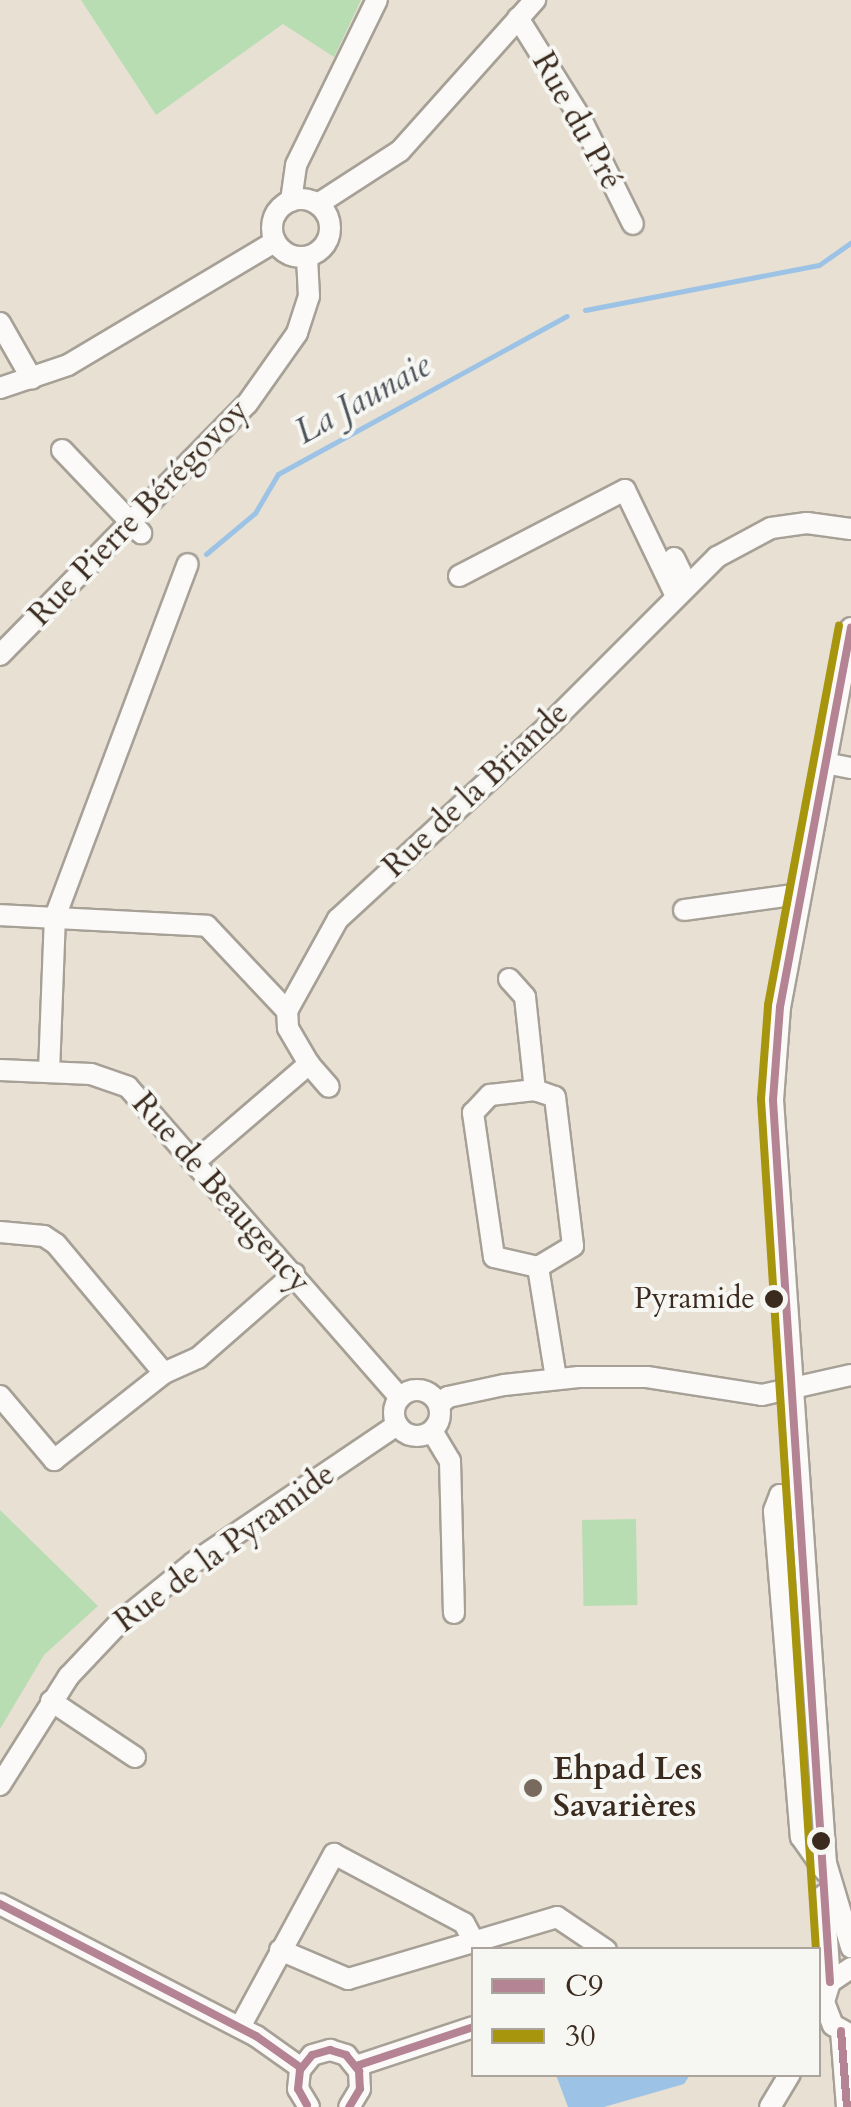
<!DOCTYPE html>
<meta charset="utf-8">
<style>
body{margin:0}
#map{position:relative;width:851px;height:2107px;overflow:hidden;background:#e8e0d3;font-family:Cardo,serif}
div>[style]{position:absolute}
.green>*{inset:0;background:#b8ddb3;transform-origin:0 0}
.water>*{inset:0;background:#9cc3e5}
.stream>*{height:5px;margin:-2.5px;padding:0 2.5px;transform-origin:2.5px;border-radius:2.5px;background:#9cc3e5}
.roads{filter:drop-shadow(2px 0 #a6a096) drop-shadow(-2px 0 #a6a096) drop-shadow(0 2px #a6a096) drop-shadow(0 -2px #a6a096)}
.minor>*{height:20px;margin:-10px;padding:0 10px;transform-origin:10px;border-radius:10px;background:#fcfaf8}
.minor>.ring{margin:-10px;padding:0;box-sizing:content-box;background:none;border:20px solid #fcfaf8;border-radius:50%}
.bus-1>*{height:8px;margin:-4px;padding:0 4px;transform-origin:4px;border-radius:4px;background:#b48494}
.bus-2>*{height:8px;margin:-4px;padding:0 4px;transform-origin:4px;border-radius:4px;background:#a7950e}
.dots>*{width:28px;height:28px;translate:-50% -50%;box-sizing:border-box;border:5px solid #f6f6f2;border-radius:50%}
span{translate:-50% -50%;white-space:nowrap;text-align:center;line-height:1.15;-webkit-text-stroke:8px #f6f6f2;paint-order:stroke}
.bus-label{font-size:30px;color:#3b2a1e}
.right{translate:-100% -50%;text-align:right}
.street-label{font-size:32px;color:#3b2a1e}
.poi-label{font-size:32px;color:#3b2a1e;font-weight:700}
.left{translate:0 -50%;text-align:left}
.water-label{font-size:35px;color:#4e545c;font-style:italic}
.legend{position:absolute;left:471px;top:1947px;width:350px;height:130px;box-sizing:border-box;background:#f6f6f2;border:2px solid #aba49d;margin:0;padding:12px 18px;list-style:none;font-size:30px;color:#3b2a1e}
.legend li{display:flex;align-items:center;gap:20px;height:50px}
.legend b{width:50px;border:2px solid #aba49d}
</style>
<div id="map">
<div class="green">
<div style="clip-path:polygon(81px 0,361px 0,334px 57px,283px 24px,156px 115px)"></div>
<div style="clip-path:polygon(0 1510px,98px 1606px,44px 1655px,0 1729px)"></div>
<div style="left:636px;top:1519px;width:86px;height:54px;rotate:89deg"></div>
</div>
<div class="water">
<div style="clip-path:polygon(556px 2075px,556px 2074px,690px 2075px,684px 2084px,604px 2107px,568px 2107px)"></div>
</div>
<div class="stream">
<div style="left:585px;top:310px;width:238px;rotate:-10.9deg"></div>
<div style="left:819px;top:265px;width:39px;rotate:-35deg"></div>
<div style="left:206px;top:554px;width:64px;rotate:-39.9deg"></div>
<div style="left:255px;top:513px;width:45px;rotate:-59.5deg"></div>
<div style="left:278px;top:474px;width:329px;rotate:-28.7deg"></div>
</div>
<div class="roads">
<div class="minor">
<div style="left:518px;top:18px;width:119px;rotate:58deg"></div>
<div style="left:581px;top:119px;width:117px;rotate:63.7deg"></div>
<div class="ring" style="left:272px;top:199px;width:38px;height:38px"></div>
<div style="left:291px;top:201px;width:36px;rotate:-82deg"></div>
<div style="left:296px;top:165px;width:184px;rotate:-63.9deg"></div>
<div style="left:318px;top:204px;width:98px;rotate:-32.9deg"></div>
<div style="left:400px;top:151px;width:203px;rotate:-48.2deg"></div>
<div style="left:0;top:323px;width:64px;rotate:60.3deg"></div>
<div style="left:0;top:388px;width:72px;rotate:-18.7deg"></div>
<div style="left:68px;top:365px;width:240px;rotate:-30.8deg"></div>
<div style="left:62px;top:450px;width:115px;rotate:46.4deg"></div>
<div style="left:674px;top:558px;width:30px;rotate:64deg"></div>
<div style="left:459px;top:576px;width:187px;rotate:-27.4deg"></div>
<div style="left:625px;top:490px;width:118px;rotate:64.3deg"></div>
<div style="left:851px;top:628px;width:386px;rotate:100.6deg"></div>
<div style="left:780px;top:1007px;width:93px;rotate:94.3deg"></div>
<div style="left:773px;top:1100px;width:765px;rotate:86.03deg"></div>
<div style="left:826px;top:1863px;width:88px;rotate:73.4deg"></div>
<div style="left:0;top:655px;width:352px;rotate:-45.5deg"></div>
<div style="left:247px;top:404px;width:87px;rotate:-54.8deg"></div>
<div style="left:297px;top:333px;width:39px;rotate:-72deg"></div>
<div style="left:309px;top:296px;width:39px;rotate:-93deg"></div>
<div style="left:825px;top:763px;width:26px;rotate:11deg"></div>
<div style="left:684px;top:910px;width:117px;rotate:-7.9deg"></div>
<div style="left:0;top:915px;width:207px;rotate:3deg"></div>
<div style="left:207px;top:926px;width:117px;rotate:46.7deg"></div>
<div style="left:509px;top:979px;width:24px;rotate:48deg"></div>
<div style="left:525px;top:997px;width:94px;rotate:83.9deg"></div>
<div style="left:287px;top:1011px;width:105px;rotate:-61deg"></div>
<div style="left:338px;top:919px;width:292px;rotate:-42.6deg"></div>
<div style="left:553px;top:721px;width:232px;rotate:-45deg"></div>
<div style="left:717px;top:557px;width:61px;rotate:-28.2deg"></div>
<div style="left:771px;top:528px;width:36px;rotate:-8deg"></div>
<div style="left:807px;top:523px;width:44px;rotate:7.8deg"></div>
<div style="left:309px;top:1064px;width:30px;rotate:49deg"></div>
<div style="left:0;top:1070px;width:91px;rotate:2.5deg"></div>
<div style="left:91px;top:1074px;width:39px;rotate:19deg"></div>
<div style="left:128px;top:1087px;width:413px;rotate:48.8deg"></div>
<div style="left:49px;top:1072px;width:155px;rotate:-87.8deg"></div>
<div style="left:55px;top:917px;width:377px;rotate:-69.4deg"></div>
<div style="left:535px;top:1090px;width:21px;rotate:19deg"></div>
<div style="left:555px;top:1097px;width:150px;rotate:83.1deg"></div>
<div style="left:573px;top:1246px;width:41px;rotate:149deg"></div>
<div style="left:538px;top:1267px;width:45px;rotate:-167.2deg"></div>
<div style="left:494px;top:1257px;width:146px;rotate:-98.3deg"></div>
<div style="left:473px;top:1113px;width:25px;rotate:-47deg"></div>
<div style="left:490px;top:1095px;width:45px;rotate:-6.3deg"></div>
<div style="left:197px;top:1160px;width:148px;rotate:-40.6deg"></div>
<div style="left:309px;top:1064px;width:42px;rotate:-120.3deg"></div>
<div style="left:288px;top:1028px;width:17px;rotate:-93deg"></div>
<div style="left:0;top:1232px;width:44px;rotate:5.2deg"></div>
<div style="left:44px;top:1236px;width:14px;rotate:34deg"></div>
<div style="left:56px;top:1244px;width:168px;rotate:50.1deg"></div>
<div style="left:164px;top:1373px;width:37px;rotate:-24deg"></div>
<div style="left:198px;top:1358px;width:128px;rotate:-41.2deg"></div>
<div style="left:538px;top:1267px;width:112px;rotate:80.8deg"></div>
<div class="ring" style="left:394px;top:1390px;width:26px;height:26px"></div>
<div style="left:0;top:1396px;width:84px;rotate:49.8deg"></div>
<div style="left:54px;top:1460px;width:140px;rotate:-38.3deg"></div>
<div style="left:439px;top:1405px;width:12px;rotate:-42deg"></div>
<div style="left:448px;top:1397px;width:57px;rotate:-12.1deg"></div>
<div style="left:504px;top:1385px;width:75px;rotate:-6.1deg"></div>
<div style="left:579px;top:1377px;width:68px"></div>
<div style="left:647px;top:1377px;width:116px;rotate:8.9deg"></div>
<div style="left:762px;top:1395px;width:91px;rotate:-12.7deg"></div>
<div style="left:432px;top:1431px;width:35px;rotate:59deg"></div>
<div style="left:450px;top:1461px;width:152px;rotate:88.5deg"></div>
<div style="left:797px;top:1495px;width:17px;rotate:180deg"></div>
<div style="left:780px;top:1495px;width:17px;rotate:111deg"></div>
<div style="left:774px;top:1511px;width:327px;rotate:85.3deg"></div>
<div style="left:801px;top:1837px;width:42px;rotate:54.8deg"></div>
<div style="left:51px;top:1701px;width:101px;rotate:33.7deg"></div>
<div style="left:0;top:1785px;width:129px;rotate:-57.7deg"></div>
<div style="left:69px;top:1676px;width:74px;rotate:-46.6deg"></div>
<div style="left:120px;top:1622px;width:94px;rotate:-38.9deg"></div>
<div style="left:193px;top:1563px;width:246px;rotate:-34.1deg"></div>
<div style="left:824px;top:1895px;width:87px;rotate:86.1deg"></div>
<div style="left:0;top:1904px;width:288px;rotate:27.3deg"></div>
<div style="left:256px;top:2036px;width:55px;rotate:35.4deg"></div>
<div style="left:280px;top:1950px;width:74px;rotate:23.1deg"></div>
<div style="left:348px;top:1979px;width:218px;rotate:-16.5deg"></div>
<div style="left:557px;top:1917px;width:59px;rotate:34deg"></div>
<div style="left:851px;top:1968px;width:25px;rotate:146deg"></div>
<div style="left:830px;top:1982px;width:21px;rotate:107deg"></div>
<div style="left:824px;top:2002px;width:25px;rotate:69deg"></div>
<div style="left:833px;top:2025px;width:21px;rotate:29deg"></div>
<div style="left:240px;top:2027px;width:197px;rotate:-61.5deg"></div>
<div style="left:334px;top:1854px;width:147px;rotate:28deg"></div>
<div style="left:464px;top:1923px;width:17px;rotate:62deg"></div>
<div style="left:841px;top:2031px;width:76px;rotate:85.5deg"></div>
<div style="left:356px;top:2066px;width:123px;rotate:-18.4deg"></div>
<div style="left:309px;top:2107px;width:21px;rotate:-121deg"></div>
<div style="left:298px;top:2089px;width:19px;rotate:-84deg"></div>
<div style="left:300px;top:2070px;width:19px;rotate:-51deg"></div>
<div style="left:312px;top:2055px;width:19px;rotate:-16deg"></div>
<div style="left:330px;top:2050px;width:17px;rotate:17deg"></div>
<div style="left:346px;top:2055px;width:21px;rotate:51deg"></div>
<div style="left:359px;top:2071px;width:18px;rotate:87deg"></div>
<div style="left:360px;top:2089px;width:21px;rotate:121deg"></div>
<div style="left:770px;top:2107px;width:39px;rotate:-59deg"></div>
</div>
</div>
<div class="bus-1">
<div style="left:0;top:1904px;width:288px;rotate:27.3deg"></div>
<div style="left:256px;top:2036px;width:55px;rotate:35.4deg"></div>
<div style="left:830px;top:1982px;width:884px;rotate:-93.7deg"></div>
<div style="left:773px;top:1100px;width:93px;rotate:-85.7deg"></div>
<div style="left:780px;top:1007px;width:386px;rotate:-79.4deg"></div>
<div style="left:841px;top:2031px;width:76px;rotate:85.5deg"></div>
<div style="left:356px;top:2066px;width:123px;rotate:-18.4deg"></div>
<div style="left:307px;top:2105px;width:18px;rotate:-119deg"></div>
<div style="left:298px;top:2089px;width:19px;rotate:-84deg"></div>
<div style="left:300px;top:2070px;width:19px;rotate:-51deg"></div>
<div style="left:312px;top:2055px;width:19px;rotate:-16deg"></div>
<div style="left:330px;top:2050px;width:17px;rotate:17deg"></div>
<div style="left:346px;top:2055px;width:21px;rotate:51deg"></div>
<div style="left:359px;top:2071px;width:18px;rotate:87deg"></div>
<div style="left:360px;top:2089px;width:21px;rotate:121deg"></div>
</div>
<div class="bus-2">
<div style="left:816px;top:1950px;width:853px;rotate:-93.7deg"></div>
<div style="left:761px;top:1099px;width:94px;rotate:-85.7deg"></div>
<div style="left:768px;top:1005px;width:386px;rotate:-79.4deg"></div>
</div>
<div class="dots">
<div style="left:774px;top:1299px;background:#3b2a1e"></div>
<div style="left:533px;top:1788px;background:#786a5d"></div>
<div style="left:821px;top:1841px;background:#3b2a1e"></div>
</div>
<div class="bus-label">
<span class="right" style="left:755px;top:1299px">Pyramide</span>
</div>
<div class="street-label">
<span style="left:577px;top:121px;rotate:61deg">Rue du Pré</span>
<span style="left:139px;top:513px;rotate:-46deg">Rue Pierre Bérégovoy</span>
<span style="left:476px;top:790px;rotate:-43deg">Rue de la Briande</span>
<span style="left:221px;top:1193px;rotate:49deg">Rue de Beaugency</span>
<span style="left:225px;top:1548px;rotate:-36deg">Rue de la Pyramide</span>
</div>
<div class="poi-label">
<span class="left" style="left:553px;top:1788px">Ehpad Les<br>Savarières</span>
</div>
<div class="water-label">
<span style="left:363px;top:399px;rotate:-29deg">La Jaunaie</span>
</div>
<ul class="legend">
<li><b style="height:12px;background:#b48494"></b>C9</li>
<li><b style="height:12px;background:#a7950e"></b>30</li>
</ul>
</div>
